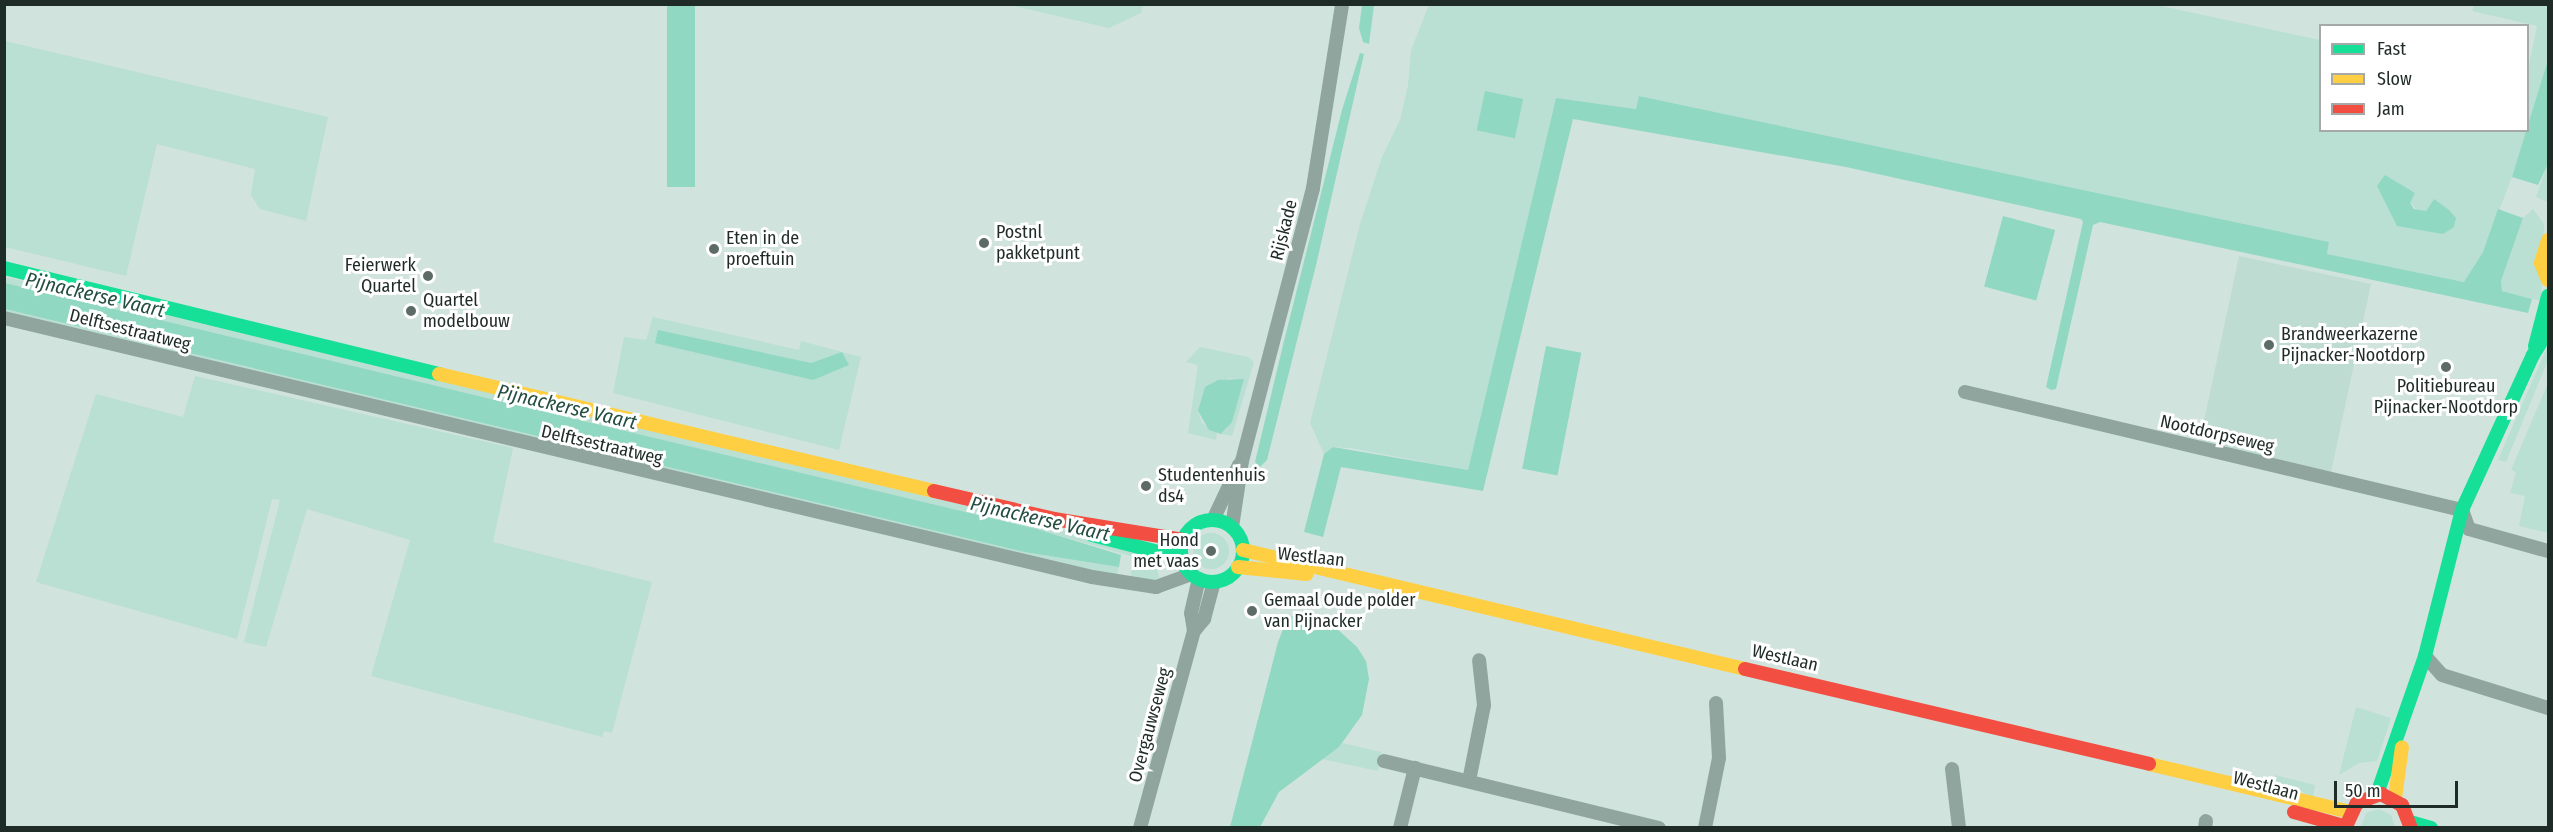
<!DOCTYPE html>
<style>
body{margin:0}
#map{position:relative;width:2553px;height:832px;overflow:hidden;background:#d1e3dd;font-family:"Fira Sans Condensed",sans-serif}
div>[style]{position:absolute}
.built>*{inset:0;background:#bedcd2;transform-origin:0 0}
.green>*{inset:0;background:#badfd3}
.round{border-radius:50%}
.water>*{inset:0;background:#91d8c2;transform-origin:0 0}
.street>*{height:14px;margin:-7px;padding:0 7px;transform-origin:7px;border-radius:7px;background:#90a59e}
.fast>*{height:14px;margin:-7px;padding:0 7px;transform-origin:7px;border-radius:7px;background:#16e098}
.fast>.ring{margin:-7px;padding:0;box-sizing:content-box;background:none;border:14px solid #16e098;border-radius:50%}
.slow>*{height:14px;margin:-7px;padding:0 7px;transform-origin:7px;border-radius:7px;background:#ffcf43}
.jam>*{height:14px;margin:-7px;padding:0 7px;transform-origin:7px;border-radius:7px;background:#f24e42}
.dots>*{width:16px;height:16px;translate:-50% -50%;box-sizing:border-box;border:3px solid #fff;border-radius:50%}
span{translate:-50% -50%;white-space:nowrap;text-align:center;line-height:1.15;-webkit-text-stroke:6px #fff;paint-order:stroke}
.street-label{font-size:18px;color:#1f2b27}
.poi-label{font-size:18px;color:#1f2b27}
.left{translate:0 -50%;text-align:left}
.right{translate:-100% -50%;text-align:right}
.water-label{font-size:20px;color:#254e42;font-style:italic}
.frame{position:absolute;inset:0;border:6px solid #1f2b27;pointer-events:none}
.legend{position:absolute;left:2319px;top:24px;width:210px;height:108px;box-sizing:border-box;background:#fff;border:2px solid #a5aaa9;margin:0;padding:8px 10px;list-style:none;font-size:18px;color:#1f2b27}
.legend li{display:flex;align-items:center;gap:12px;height:30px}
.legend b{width:30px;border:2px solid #a5aaa9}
.scale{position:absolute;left:2334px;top:781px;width:124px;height:27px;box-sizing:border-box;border:3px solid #1f2b27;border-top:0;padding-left:8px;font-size:18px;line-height:21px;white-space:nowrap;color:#1f2b27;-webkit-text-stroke:4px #fff;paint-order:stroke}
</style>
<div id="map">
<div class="built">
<div style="left:2239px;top:256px;width:135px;height:192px;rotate:12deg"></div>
</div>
<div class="green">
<div style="clip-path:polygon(1010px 5px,1010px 4px,1143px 5px,1141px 13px,1109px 28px)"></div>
<div style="clip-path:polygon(evenodd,1429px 5px,2157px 5px,2320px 40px,2320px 130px,2528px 130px,2528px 69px,2537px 26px,2472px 11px,2474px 5px,2548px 5px,2548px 60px,2542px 87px,2512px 177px,2483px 252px,2465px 282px,2327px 254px,2329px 242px,1639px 96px,1636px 109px,1556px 98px,1468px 470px,1350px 448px,1333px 447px,1324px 454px,1310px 423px,1360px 224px,1382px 157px,1400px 120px,1408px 85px,1411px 50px,1429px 5px,2377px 186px,2415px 192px,2410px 203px,2420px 212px,2426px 211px,2434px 199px,2443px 234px,2377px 186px)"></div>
<div style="clip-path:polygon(5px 41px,328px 117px,306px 221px,260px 209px,251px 195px,255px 169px,157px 144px,126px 276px,5px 247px)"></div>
<div style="clip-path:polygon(2548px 163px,2548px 202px,2536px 197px)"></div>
<div style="clip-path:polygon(2533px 209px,2544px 224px,2541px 301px,2502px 291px,2501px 281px,2523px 218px)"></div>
<div style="clip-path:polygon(5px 277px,1046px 525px,1154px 556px,1159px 577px,1154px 581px,1130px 579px,1134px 557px,1037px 529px,5px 283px)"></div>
<div style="clip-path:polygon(5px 309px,1024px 552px,1119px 567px,1116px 576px,5px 314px)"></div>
<div style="clip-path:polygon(653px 317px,799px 350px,801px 341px,861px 357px,839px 450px,613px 393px,624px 337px,646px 340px)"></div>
<div style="clip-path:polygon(2548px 345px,2548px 360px,2506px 462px,2498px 460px)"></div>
<div style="clip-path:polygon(1200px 347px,1248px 357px,1254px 362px,1232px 436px,1221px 434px,1227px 429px,1237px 379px,1228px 378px,1198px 411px,1202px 423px,1217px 433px,1216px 440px,1188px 433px,1198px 365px,1186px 362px)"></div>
<div style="clip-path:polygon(195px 376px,513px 448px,493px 542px,652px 582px,612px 733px,604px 731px,602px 737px,371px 676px,410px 540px,307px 509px,266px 647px,244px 642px,280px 500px,272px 499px,237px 639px,36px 582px,96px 394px,183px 417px)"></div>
<div style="clip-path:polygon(2548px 383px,2548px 533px,2519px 526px,2525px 496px,2510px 493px,2516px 472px,2511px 470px)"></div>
<div class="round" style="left:1193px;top:533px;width:36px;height:36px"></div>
<div style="clip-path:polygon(2356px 707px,2391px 718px,2377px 761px,2359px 763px,2339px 775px)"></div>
<div style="clip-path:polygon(1342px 743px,1381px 752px,1378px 771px,1322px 759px)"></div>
<div style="clip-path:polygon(2275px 775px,2315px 785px,2313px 798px,2296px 788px,2273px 782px)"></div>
<div style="clip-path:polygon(2379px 809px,2391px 815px,2395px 827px,2361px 827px,2366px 813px)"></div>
</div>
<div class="water">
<div style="left:667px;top:5px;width:28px;height:182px"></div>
<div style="clip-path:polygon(1362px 5px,1374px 5px,1369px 44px,1363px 42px,1359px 28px)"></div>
<div style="clip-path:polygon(1360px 53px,1364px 54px,1317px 261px,1267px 460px,1260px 467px,1255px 462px,1284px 341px,1342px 110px)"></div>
<div style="clip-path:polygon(2548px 60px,2548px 164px,2538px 185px,2512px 177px)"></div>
<div style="left:1485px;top:91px;width:39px;height:40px;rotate:12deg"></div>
<div style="clip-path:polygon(1639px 96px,2329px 242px,2327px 254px,2464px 282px,2483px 252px,2498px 209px,2523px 218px,2501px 281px,2502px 291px,2532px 299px,2528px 313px,2100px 222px,2093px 225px,2056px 389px,2051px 390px,2046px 387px,2083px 222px,2081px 219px,1846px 167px,1573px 119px,1483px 491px,1341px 467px,1323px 537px,1304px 532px,1324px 454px,1333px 447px,1468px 470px,1556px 98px,1636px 109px)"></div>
<div style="clip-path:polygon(2385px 175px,2415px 193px,2410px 203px,2414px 209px,2426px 211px,2434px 199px,2449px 210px,2456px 218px,2454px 227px,2443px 234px,2397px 226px,2377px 186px)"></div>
<div style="left:2003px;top:216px;width:54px;height:73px;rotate:15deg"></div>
<div style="clip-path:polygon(5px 283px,1037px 529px,1121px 555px,1119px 567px,1024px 552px,5px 309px)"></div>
<div style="clip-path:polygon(658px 330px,811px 363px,842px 352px,849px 365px,813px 380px,655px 343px)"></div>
<div style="left:1546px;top:346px;width:36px;height:125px;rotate:11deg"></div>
<div style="clip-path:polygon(1244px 379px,1232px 422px,1221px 434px,1209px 430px,1198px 411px,1205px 387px,1218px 380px)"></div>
<div style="clip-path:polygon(1296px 614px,1325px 618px,1357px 647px,1366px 661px,1369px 679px,1362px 715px,1339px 747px,1279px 792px,1260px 827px,1230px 827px,1278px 642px,1287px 619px)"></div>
</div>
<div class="street">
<div style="left:4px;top:318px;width:1118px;rotate:13.39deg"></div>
<div style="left:1092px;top:577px;width:65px;rotate:8.9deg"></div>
<div style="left:1156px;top:587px;width:38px;rotate:-20deg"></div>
<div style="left:1965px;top:392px;width:511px;rotate:13.36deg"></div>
<div style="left:2462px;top:510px;width:20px;rotate:70deg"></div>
<div style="left:2469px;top:529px;width:82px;rotate:15.6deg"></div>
<div style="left:1213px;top:520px;width:61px;rotate:-64.7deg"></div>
<div style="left:1232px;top:527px;width:67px;rotate:-81.4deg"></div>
<div style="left:1242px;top:461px;width:282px;rotate:-75.4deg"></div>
<div style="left:1313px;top:188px;width:186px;rotate:-81deg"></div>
<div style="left:1194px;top:631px;width:18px;rotate:-99deg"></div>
<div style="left:1191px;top:613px;width:35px;rotate:-77deg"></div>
<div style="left:2425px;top:656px;width:25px;rotate:48deg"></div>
<div style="left:2442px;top:675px;width:111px;rotate:17.3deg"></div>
<div style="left:1384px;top:761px;width:283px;rotate:13.7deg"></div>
<div style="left:1952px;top:769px;width:59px;rotate:83.2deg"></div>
<div style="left:1469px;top:781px;width:77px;rotate:-78.8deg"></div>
<div style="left:1484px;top:705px;width:45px;rotate:-96.3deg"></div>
<div style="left:1140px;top:828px;width:204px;rotate:-74.7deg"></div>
<div style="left:1194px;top:631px;width:16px;rotate:-50deg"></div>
<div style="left:1204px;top:619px;width:38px;rotate:-75deg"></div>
<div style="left:1400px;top:828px;width:62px;rotate:-76deg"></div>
<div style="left:1705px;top:828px;width:71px;rotate:-78.7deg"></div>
<div style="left:1719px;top:758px;width:55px;rotate:-93.1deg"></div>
<div style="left:2205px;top:828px;width:7px;rotate:-82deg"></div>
</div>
<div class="fast">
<div style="left:4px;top:268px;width:448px;rotate:13.7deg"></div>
<div style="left:2535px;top:346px;width:52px;rotate:-75.4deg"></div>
<div class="ring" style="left:1181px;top:520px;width:48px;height:48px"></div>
<div style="left:1092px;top:535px;width:93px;rotate:14.3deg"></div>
<div style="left:2377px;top:794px;width:146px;rotate:-70.8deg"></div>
<div style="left:2425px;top:656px;width:151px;rotate:-75.8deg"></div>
<div style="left:2462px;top:510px;width:170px;rotate:-65.4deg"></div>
<div style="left:2533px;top:355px;width:28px;rotate:-58deg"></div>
<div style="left:2410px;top:822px;width:22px;rotate:16deg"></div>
</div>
<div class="slow">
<div style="left:2548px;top:240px;width:24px;rotate:107deg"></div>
<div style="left:2541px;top:263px;width:18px;rotate:68deg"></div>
<div style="left:439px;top:374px;width:509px;rotate:13.3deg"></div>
<div style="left:1243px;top:550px;width:516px;rotate:13.34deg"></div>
<div style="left:1238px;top:567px;width:69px;rotate:5.8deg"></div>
<div style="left:2149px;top:764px;width:207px;rotate:13.4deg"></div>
<div style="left:2395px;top:798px;width:51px;rotate:-82.2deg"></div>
</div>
<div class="jam">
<div style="left:934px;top:491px;width:123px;rotate:13.1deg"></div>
<div style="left:1054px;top:519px;width:131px;rotate:9.2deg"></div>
<div style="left:1745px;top:669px;width:415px;rotate:13.2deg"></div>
<div style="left:2294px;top:812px;width:55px;rotate:15.8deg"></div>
<div style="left:2347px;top:824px;width:23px;rotate:-65deg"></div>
<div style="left:2357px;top:803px;width:26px;rotate:-21deg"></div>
<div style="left:2381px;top:794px;width:24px;rotate:28deg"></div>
<div style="left:2402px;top:805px;width:25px;rotate:69deg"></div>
</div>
<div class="dots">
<div style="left:984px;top:243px;background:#5d6b67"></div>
<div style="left:714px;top:249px;background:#5d6b67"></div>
<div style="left:428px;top:276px;background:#5d6b67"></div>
<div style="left:411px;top:311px;background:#5d6b67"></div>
<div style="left:2269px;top:345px;background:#5d6b67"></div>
<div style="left:2446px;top:367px;background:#5d6b67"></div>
<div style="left:1146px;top:486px;background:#5d6b67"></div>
<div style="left:1211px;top:551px;background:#5d6b67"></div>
<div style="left:1252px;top:611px;background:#5d6b67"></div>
</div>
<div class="street-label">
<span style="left:1284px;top:230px;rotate:-76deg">Rijskade</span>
<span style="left:130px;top:330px;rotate:14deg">Delftsestraatweg</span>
<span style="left:2217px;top:434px;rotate:13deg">Nootdorpseweg</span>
<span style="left:602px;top:445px;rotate:13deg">Delftsestraatweg</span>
<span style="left:1311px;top:557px;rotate:6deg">Westlaan</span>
<span style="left:1785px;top:658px;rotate:13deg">Westlaan</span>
<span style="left:1150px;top:725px;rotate:-75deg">Overgauwseweg</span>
<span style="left:2266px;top:786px;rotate:15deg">Westlaan</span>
</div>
<div class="poi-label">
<span class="left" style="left:996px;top:243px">Postnl<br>pakketpunt</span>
<span class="left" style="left:726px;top:249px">Eten in de<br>proeftuin</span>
<span class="right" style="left:416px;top:276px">Feierwerk<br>Quartel</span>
<span class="left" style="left:423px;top:311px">Quartel<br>modelbouw</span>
<span class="left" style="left:2281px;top:345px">Brandweerkazerne<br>Pijnacker-Nootdorp</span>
<span style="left:2446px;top:397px">Politiebureau<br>Pijnacker-Nootdorp</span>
<span class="left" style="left:1158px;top:486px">Studentenhuis<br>ds4</span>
<span class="right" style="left:1199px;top:551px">Hond<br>met vaas</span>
<span class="left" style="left:1264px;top:611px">Gemaal Oude polder<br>van Pijnacker</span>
</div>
<div class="water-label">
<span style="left:95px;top:295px;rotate:13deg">Pijnackerse Vaart</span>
<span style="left:567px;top:407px;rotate:13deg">Pijnackerse Vaart</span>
<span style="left:1040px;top:519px;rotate:13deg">Pijnackerse Vaart</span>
</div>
<div class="frame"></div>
<ul class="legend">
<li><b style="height:8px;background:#16e098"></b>Fast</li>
<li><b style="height:8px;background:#ffcf43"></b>Slow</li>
<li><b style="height:8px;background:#f24e42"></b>Jam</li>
</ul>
<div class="scale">50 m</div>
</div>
